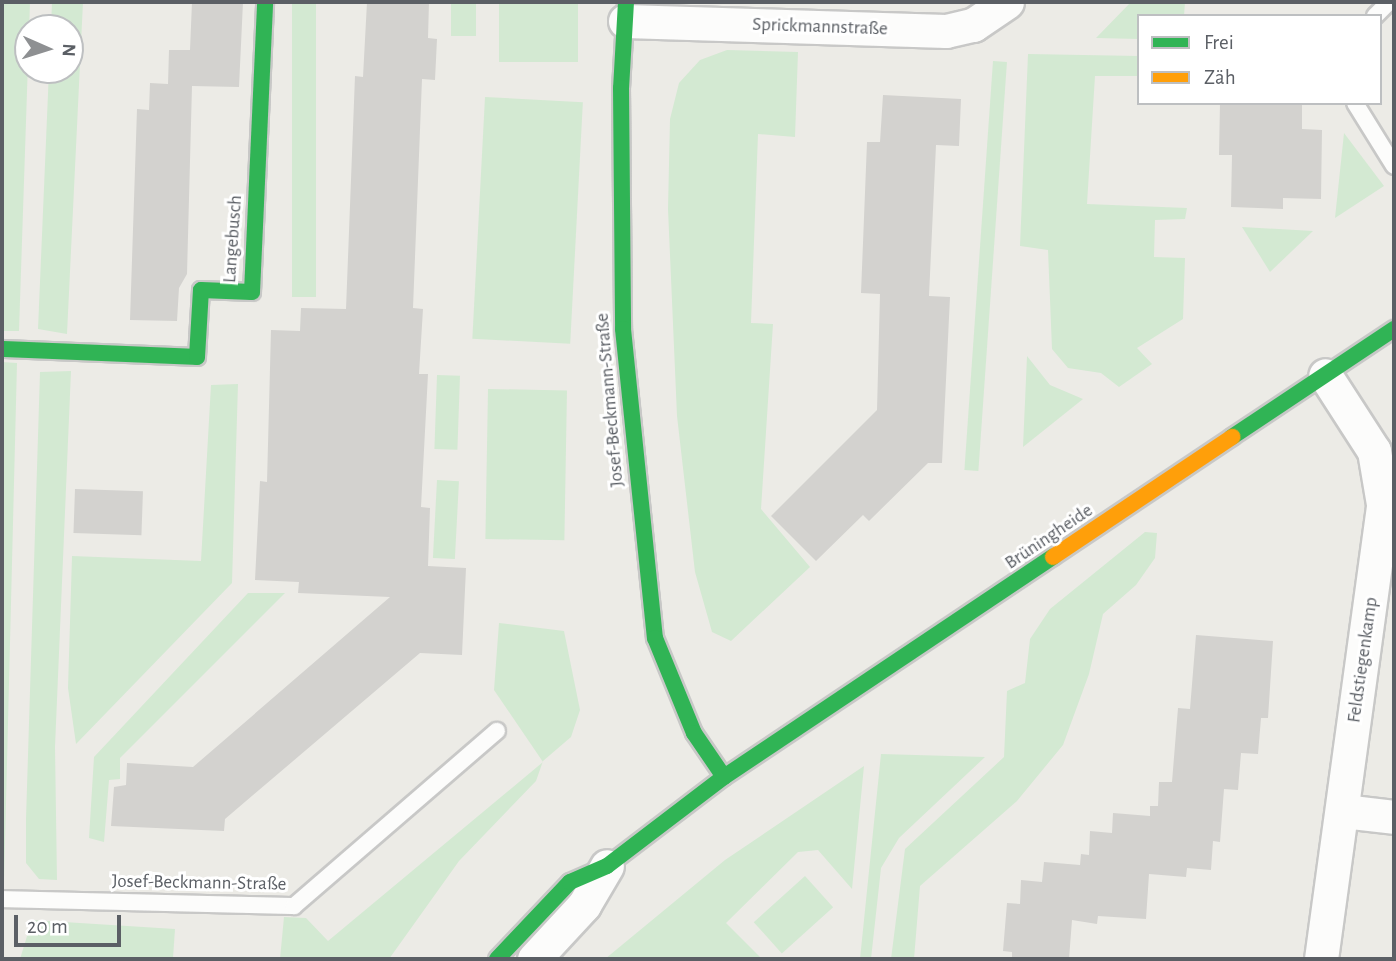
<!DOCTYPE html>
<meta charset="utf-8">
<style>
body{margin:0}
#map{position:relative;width:1396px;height:961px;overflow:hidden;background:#ecebe6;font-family:"Alegreya Sans",sans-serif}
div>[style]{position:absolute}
.green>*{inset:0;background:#d3e9d2;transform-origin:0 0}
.building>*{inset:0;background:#d3d2cf;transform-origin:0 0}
.roads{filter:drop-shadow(2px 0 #c8c8c7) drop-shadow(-2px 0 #c8c8c7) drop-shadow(0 2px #c8c8c7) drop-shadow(0 -2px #c8c8c7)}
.lane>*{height:16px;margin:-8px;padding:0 8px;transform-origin:8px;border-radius:8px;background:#fcfcfb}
.street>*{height:33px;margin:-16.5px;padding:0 16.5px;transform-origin:16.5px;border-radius:16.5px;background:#fcfcfb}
.fast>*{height:16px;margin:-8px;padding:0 8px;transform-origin:8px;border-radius:8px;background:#30b455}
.slow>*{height:16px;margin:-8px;padding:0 8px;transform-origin:8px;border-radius:8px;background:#ff9f0a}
span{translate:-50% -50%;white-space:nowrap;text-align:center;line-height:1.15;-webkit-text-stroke:6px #fff;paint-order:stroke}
.street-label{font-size:19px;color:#5b5f65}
.frame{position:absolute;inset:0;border:4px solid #5b5f65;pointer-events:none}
.legend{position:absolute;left:1137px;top:14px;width:245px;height:91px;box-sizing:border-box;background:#fff;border:2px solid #bdbfc1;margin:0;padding:9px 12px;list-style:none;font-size:21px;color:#5b5f65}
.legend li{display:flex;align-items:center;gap:14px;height:35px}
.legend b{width:35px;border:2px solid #bdbfc1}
.north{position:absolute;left:14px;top:14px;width:70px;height:70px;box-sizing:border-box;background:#fff;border:2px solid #bdbfc1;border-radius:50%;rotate:93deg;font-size:19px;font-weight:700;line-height:28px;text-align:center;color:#5b5f65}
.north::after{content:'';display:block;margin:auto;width:24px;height:32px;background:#8e9092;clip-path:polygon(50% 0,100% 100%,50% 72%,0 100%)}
.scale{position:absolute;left:14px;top:915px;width:107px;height:32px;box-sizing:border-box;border:4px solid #5b5f65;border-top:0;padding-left:9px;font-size:21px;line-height:24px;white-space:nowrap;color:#5b5f65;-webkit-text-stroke:5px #fff;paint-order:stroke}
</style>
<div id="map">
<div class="green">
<div style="clip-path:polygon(3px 2px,30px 2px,19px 331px,2px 331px)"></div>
<div style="clip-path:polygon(52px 2px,83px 2px,67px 334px,38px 329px,49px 70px,70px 70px,70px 28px,51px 28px)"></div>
<div style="left:292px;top:2px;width:24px;height:295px"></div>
<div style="left:451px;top:2px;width:25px;height:34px"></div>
<div style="left:499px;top:2px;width:79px;height:60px"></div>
<div style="clip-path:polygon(1131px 2px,1185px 2px,1184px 16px,1139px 16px,1139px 39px,1096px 38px)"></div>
<div style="clip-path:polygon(727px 50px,798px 52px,795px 137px,758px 134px,751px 323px,773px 324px,761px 509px,810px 567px,731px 641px,712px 632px,695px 572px,677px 416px,668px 209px,670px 119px,679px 83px,700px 60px)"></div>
<div style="clip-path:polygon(1028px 54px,1139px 56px,1139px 76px,1095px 76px,1087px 204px,1187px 208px,1185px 219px,1155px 220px,1154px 257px,1185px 258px,1183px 319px,1137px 348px,1152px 364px,1119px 387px,1101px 373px,1068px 368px,1052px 349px,1048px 250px,1020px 246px)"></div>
<div style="left:993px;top:61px;width:14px;height:410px;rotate:4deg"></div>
<div style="left:485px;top:97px;width:98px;height:242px;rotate:3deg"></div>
<div style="clip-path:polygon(1344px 133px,1384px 186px,1335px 218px)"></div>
<div style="clip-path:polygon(1242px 227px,1313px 231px,1270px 272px)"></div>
<div style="clip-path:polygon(1027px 356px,1050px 385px,1083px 399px,1023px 447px)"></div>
<div style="clip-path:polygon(2px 362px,17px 363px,4px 883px,2px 883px)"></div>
<div style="clip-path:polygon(71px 371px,55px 747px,57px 880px,39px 879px,26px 863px,26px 819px,40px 372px)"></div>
<div style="left:437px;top:375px;width:23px;height:74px;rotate:2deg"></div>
<div style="clip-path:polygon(238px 384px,232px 583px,76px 744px,68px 688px,72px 556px,201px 561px,211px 385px)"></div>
<div style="left:488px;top:389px;width:79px;height:150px;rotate:1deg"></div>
<div style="left:437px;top:480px;width:22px;height:78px;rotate:3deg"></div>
<div style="clip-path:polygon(1145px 532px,1157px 533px,1155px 558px,1136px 585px,1103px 614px,1089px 674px,1063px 745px,1017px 801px,920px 886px,914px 959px,891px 959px,905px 849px,1004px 757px,1007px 691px,1025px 683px,1030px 639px,1050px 609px)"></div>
<div style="clip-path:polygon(248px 593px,285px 593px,120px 758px,120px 779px,109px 780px,104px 842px,89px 838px,94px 757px)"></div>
<div style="clip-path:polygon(499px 623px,564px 631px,580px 710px,571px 737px,543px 761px,536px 781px,459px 861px,389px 959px,280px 959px,284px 917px,306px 918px,328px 941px,543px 762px,494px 690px)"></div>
<div style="clip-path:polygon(881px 754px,985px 757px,899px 838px,881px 868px,871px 959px,860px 959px)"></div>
<div style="clip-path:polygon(864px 766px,852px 889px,818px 850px,798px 852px,726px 923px,762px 959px,605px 959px,725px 860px)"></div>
<div style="left:805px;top:876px;width:42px;height:69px;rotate:48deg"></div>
<div style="clip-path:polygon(32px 920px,175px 929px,173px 958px,20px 959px)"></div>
</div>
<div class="building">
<div style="clip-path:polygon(192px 2px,243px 2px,239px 87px,192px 86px,187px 274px,179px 288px,177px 321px,130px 320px,137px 109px,149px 110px,150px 83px,168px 84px,169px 50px,190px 50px)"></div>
<div style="clip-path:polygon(367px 2px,429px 2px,428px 38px,437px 39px,435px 80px,422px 79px,413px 308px,423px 309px,419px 374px,428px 374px,421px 507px,430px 508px,428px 566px,466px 568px,462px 655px,420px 653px,225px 819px,224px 831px,111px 826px,114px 787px,126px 785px,127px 763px,193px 767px,390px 597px,298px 593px,299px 582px,255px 580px,260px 481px,267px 482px,271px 330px,300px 331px,301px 308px,346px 309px,355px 76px,363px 77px)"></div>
<div style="clip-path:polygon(883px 95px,961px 99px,959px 146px,936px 145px,929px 296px,950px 297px,942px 463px,928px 463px,869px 521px,863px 515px,816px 561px,771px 516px,877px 410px,880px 294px,861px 293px,867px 142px,880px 142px)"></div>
<div style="clip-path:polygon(1220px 103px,1302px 103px,1302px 129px,1322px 130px,1321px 199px,1283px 198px,1283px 209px,1231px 207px,1232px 155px,1219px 155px)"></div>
<div style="left:75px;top:489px;width:68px;height:44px;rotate:2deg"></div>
<div style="clip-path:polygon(1196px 635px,1273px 641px,1268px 718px,1261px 718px,1258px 754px,1241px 753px,1238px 790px,1224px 789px,1220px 842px,1213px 841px,1211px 870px,1187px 868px,1186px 877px,1149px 874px,1146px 919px,1098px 916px,1097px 924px,1072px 920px,1069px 959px,1012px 959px,1012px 952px,1003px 951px,1007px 903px,1020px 904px,1021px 880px,1042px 882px,1044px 862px,1080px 865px,1081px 854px,1089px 855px,1090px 831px,1112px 833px,1113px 813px,1150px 816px,1150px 806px,1158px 806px,1159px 782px,1172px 782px,1178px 708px,1190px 709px)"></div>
</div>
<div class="roads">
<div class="lane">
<div style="left:1375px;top:16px;width:20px;rotate:-45deg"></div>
<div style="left:1355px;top:103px;width:74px;rotate:58.2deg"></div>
<div style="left:2px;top:899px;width:292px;rotate:1.4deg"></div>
<div style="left:294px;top:906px;width:268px;rotate:-40.8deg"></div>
</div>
<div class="street">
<div style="left:625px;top:21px;width:321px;rotate:1.8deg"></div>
<div style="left:946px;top:31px;width:28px;rotate:-13deg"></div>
<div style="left:973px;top:25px;width:41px;rotate:-34.1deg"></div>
<div style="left:1343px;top:811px;width:51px;rotate:6.7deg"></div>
<div style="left:534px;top:959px;width:74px;rotate:-47.2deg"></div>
<div style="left:584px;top:905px;width:45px;rotate:-59.5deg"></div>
<div style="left:1321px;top:959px;width:459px;rotate:-82.2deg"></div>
<div style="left:1383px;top:504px;width:54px;rotate:-99.6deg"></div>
<div style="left:1374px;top:451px;width:90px;rotate:-122.8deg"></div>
</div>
<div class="fast">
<div style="left:626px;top:2px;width:86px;rotate:93.3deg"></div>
<div style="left:621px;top:88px;width:241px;rotate:89.5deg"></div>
<div style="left:623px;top:329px;width:311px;rotate:84.1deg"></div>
<div style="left:655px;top:638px;width:103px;rotate:67.7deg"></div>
<div style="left:694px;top:733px;width:53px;rotate:55.7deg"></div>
<div style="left:2px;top:349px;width:195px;rotate:2.3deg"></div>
<div style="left:197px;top:357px;width:67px;rotate:-86.6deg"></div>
<div style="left:201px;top:290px;width:51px;rotate:2.2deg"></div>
<div style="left:252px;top:292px;width:290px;rotate:-87.4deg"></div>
<div style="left:1232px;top:437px;width:195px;rotate:-33.7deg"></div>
<div style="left:497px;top:959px;width:106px;rotate:-46.5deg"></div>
<div style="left:570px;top:882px;width:40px;rotate:-23.4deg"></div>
<div style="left:607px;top:866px;width:147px;rotate:-37.3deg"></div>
<div style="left:724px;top:777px;width:396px;rotate:-33.8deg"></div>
</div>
<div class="slow">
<div style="left:1053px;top:557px;width:216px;rotate:-33.8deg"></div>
</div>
</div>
<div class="street-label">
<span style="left:820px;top:27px;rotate:2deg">Sprickmannstraße</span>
<span style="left:233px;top:239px;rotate:-86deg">Langebusch</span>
<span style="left:610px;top:400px;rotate:-95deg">Josef-Beckmann-Straße</span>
<span style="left:1049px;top:537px;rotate:-34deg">Brüningheide</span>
<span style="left:1363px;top:660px;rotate:-82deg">Feldstiegenkamp</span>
<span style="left:199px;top:883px;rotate:1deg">Josef-Beckmann-Straße</span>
</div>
<div class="frame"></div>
<ul class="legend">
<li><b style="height:9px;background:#30b455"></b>Frei</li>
<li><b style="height:9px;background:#ff9f0a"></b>Zäh</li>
</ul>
<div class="north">N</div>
<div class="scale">20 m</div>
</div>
